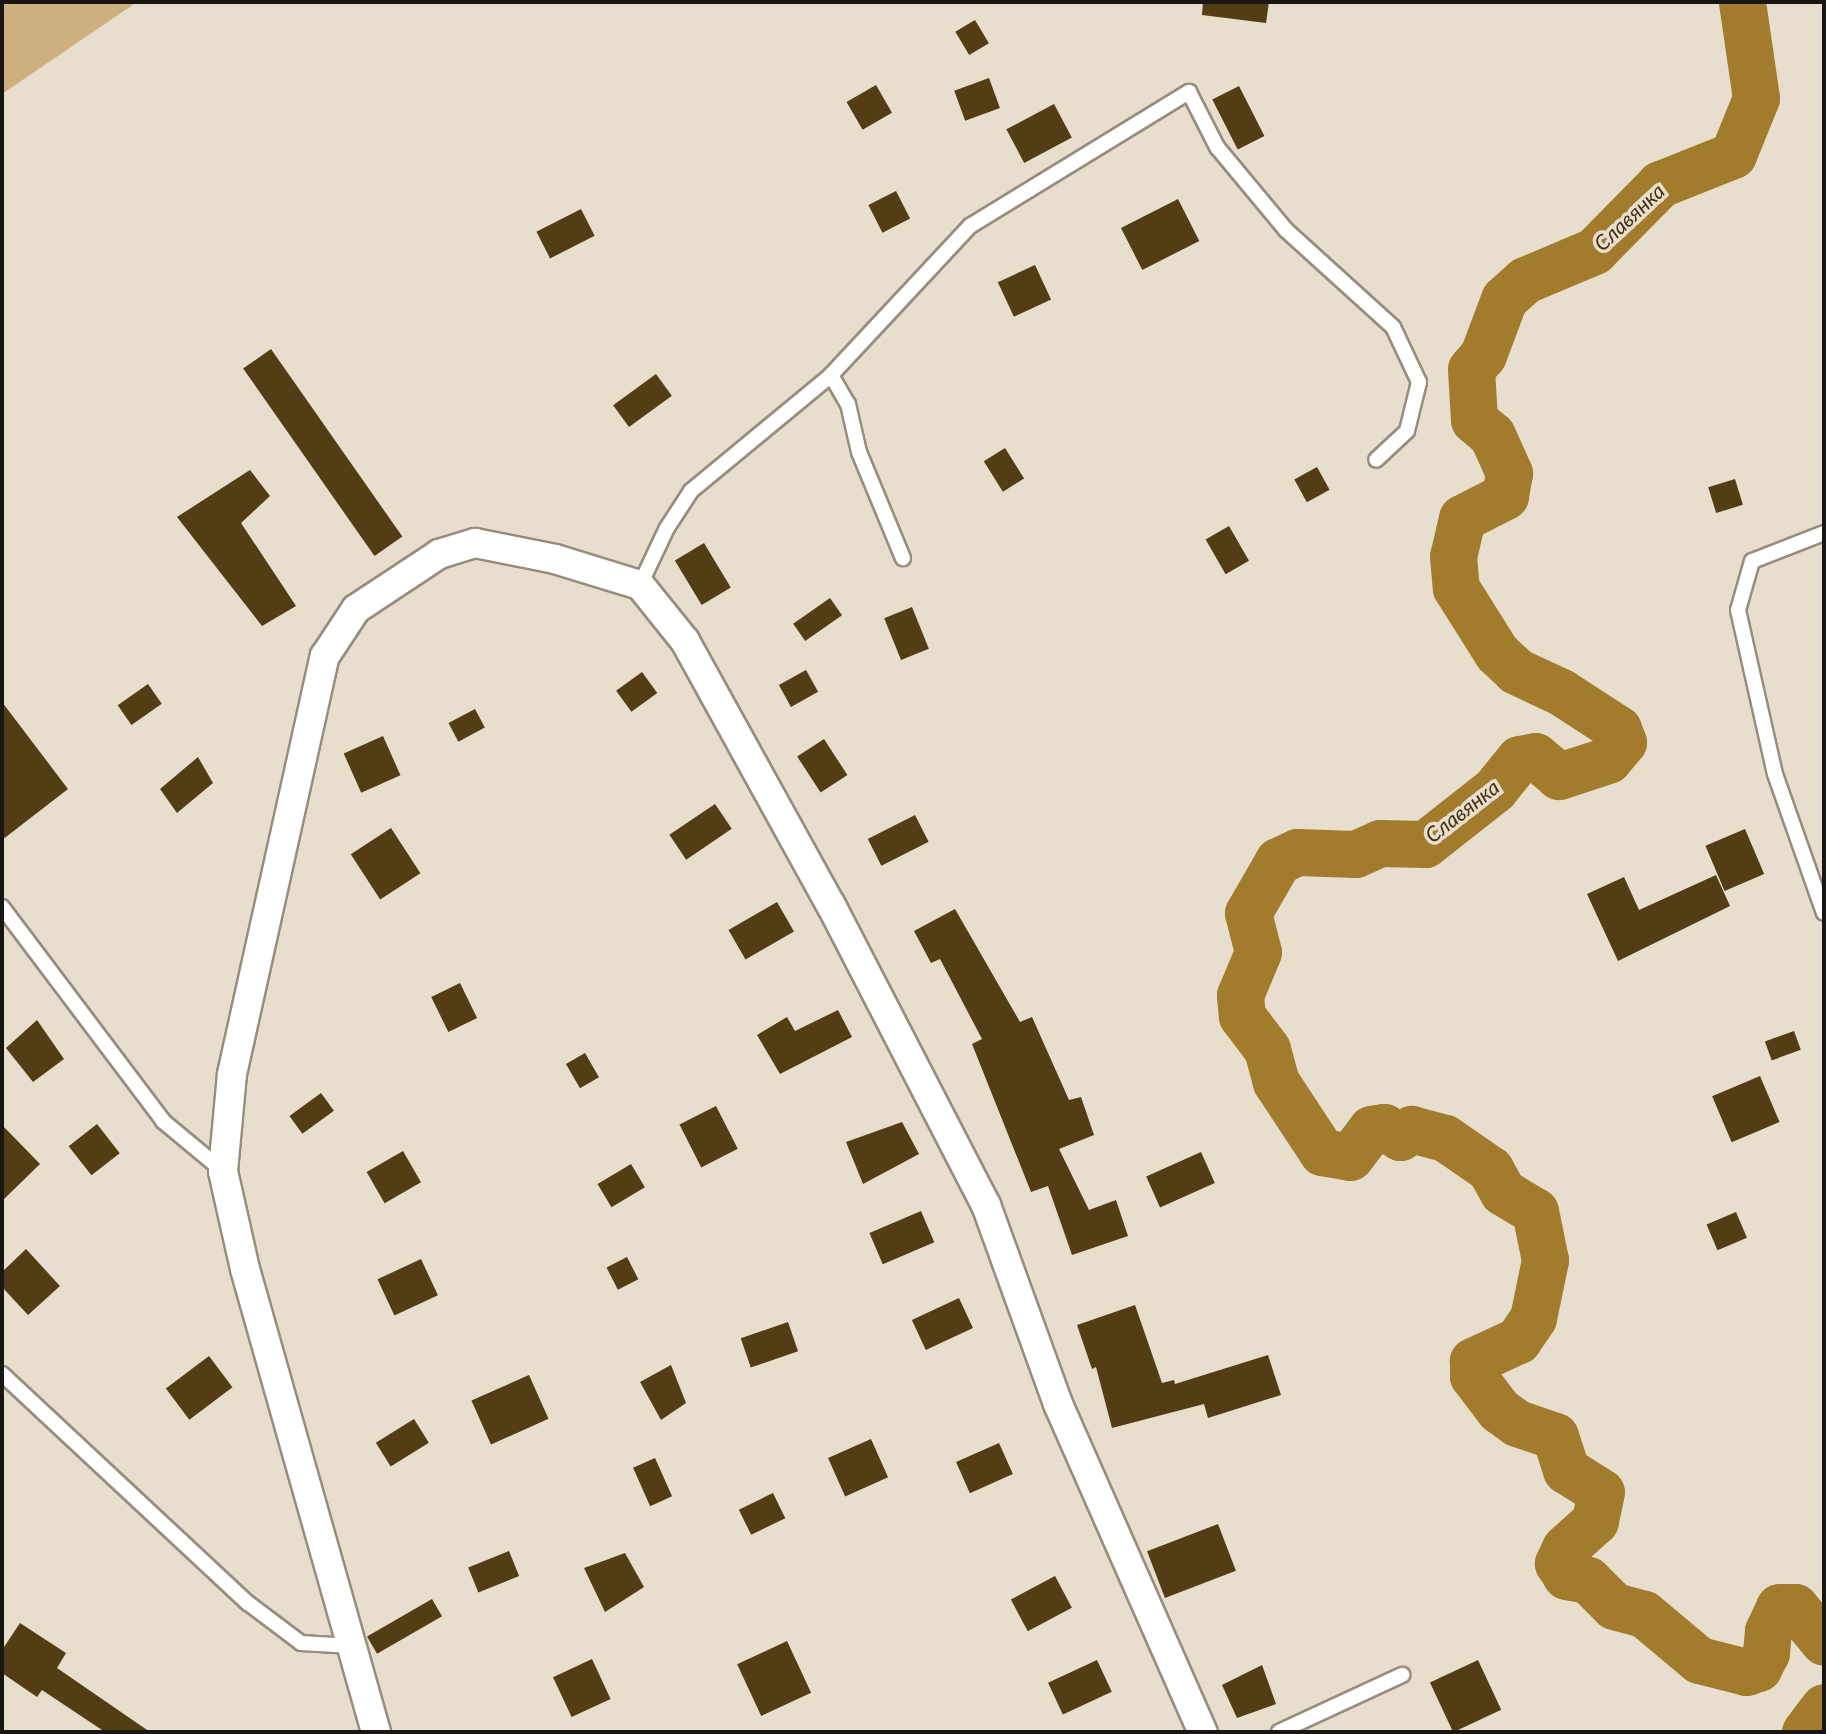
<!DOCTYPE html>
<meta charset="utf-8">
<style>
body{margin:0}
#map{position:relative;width:1826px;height:1734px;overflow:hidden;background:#e8dece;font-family:Lato,sans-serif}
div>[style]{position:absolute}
.green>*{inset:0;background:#cdb07e}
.river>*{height:47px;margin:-23.5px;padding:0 23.5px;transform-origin:23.5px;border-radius:23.5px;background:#a37b2d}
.building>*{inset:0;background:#523d14;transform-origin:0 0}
.roads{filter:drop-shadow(2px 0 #968d7e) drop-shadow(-2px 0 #968d7e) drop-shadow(0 2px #968d7e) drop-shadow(0 -2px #968d7e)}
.lane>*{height:14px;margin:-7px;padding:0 7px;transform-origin:7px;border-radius:7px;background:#fff}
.street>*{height:28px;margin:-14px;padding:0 14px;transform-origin:14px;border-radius:14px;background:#fff}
span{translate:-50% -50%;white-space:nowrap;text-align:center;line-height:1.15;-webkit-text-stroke:7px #e8dece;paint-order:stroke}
.water-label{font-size:21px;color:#42300f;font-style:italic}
.frame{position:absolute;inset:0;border:4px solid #191510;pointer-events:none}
</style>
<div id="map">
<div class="green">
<div style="clip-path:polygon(2px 2px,137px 2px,2px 94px)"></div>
</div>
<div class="river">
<div style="left:1742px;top:2px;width:97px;rotate:81.7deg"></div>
<div style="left:1756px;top:98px;width:61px;rotate:112deg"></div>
<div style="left:1733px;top:155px;width:79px;rotate:158.3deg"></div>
<div style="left:1660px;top:184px;width:94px;rotate:134.6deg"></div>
<div style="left:1594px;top:251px;width:75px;rotate:157.2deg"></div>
<div style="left:1525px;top:280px;width:28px;rotate:138deg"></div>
<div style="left:1504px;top:299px;width:60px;rotate:110.6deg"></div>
<div style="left:1483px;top:355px;width:18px;rotate:131deg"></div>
<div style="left:1471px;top:369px;width:51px;rotate:86.6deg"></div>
<div style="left:1474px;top:420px;width:23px;rotate:40deg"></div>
<div style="left:1492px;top:435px;width:42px;rotate:65.9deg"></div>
<div style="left:1509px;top:473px;width:23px;rotate:100deg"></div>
<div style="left:1505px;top:496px;width:48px;rotate:152.9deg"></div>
<div style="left:1462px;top:518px;width:39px;rotate:103deg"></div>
<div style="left:1453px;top:556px;width:32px;rotate:85deg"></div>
<div style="left:1456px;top:588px;width:77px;rotate:57.8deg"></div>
<div style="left:1497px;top:653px;width:26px;rotate:43deg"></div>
<div style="left:1516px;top:671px;width:50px;rotate:25deg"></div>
<div style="left:1561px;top:692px;width:68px;rotate:33deg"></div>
<div style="left:1618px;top:729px;width:14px;rotate:69deg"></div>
<div style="left:1623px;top:742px;width:23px;rotate:130deg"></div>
<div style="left:1608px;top:760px;width:52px;rotate:161.9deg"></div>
<div style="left:1559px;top:776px;width:31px;rotate:-140deg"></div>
<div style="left:1535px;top:756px;width:16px;rotate:169deg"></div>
<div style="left:1519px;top:759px;width:38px;rotate:129deg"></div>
<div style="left:1495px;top:789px;width:89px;rotate:141.8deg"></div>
<div style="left:1425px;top:844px;width:45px;rotate:-178.7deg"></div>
<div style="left:1380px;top:843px;width:27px;rotate:156deg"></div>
<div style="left:1355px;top:854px;width:58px;rotate:-178deg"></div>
<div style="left:1297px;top:852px;width:21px;rotate:155deg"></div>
<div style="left:1278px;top:861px;width:60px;rotate:120deg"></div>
<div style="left:1248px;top:913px;width:40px;rotate:75.6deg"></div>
<div style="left:1258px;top:952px;width:47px;rotate:112.7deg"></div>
<div style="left:1240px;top:995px;width:21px;rotate:85deg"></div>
<div style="left:1242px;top:1016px;width:41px;rotate:52.9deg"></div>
<div style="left:1267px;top:1049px;width:34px;rotate:75deg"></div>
<div style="left:1276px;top:1082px;width:84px;rotate:56.7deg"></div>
<div style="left:1322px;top:1152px;width:28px;rotate:10deg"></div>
<div style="left:1350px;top:1157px;width:35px;rotate:-53deg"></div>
<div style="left:1371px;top:1129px;width:13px;rotate:-9deg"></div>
<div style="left:1384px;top:1127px;width:19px;rotate:32deg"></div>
<div style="left:1400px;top:1137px;width:14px;rotate:-36deg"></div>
<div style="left:1411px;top:1129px;width:35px;rotate:15deg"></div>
<div style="left:1445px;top:1138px;width:55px;rotate:34.6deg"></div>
<div style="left:1490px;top:1169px;width:26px;rotate:61deg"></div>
<div style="left:1503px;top:1192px;width:37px;rotate:31deg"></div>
<div style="left:1535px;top:1211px;width:50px;rotate:78.5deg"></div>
<div style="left:1545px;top:1260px;width:59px;rotate:101.7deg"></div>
<div style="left:1533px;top:1318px;width:27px;rotate:124deg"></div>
<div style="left:1518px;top:1340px;width:50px;rotate:155deg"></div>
<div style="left:1473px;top:1361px;width:15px;rotate:90deg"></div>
<div style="left:1473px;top:1376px;width:43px;rotate:52.6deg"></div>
<div style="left:1499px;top:1410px;width:22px;rotate:36deg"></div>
<div style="left:1517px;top:1423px;width:40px;rotate:18.9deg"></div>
<div style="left:1555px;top:1436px;width:36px;rotate:72deg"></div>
<div style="left:1566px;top:1470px;width:41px;rotate:32.2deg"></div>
<div style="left:1601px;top:1492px;width:30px;rotate:102deg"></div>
<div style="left:1595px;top:1521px;width:40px;rotate:138deg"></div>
<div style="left:1565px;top:1548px;width:17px;rotate:115deg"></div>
<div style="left:1558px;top:1563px;width:15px;rotate:58deg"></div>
<div style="left:1566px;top:1576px;width:22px;rotate:10deg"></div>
<div style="left:1588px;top:1580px;width:37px;rotate:45deg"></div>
<div style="left:1614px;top:1606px;width:31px;rotate:15deg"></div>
<div style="left:1644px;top:1614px;width:72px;rotate:39.9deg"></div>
<div style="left:1699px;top:1660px;width:49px;rotate:14.3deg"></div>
<div style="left:1746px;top:1672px;width:13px;rotate:-18deg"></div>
<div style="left:1758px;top:1668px;width:17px;rotate:-62deg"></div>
<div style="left:1766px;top:1653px;width:22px;rotate:-85deg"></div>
<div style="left:1768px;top:1631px;width:26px;rotate:-65deg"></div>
<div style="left:1779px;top:1607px;width:16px"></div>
<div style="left:1795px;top:1607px;width:45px;rotate:50.4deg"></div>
<div style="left:1805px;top:1732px;width:31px;rotate:-53deg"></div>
</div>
<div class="building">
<div style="clip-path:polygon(1203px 2px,1269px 2px,1266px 23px,1202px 15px)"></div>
<div style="left:975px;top:20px;width:27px;height:23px;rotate:59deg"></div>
<div style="left:989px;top:78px;width:32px;height:37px;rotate:70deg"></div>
<div style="left:876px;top:85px;width:32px;height:34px;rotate:60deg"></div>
<div style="left:1239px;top:86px;width:56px;height:30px;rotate:63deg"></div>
<div style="left:1054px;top:104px;width:38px;height:54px;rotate:62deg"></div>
<div style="left:896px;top:191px;width:31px;height:31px;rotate:63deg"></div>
<div style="left:1178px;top:199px;width:47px;height:64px;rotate:63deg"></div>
<div style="left:581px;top:209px;width:30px;height:50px;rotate:63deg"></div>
<div style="left:1035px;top:265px;width:38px;height:41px;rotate:65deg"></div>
<div style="left:271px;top:349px;width:229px;height:34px;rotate:55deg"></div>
<div style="left:656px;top:374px;width:27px;height:53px;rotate:54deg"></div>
<div style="left:1005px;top:448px;width:36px;height:25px;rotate:58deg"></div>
<div style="left:1317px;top:467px;width:26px;height:26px;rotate:61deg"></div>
<div style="clip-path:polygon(250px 470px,270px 496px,241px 523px,296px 606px,262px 626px,177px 517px)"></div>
<div style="left:1735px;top:479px;width:27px;height:28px;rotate:73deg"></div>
<div style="left:1229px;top:526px;width:40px;height:27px;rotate:60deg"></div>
<div style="left:704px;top:543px;width:52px;height:34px;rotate:59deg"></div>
<div style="left:830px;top:598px;width:21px;height:45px;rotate:55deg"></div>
<div style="left:912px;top:607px;width:45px;height:30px;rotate:68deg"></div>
<div style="left:806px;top:670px;width:25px;height:31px;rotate:61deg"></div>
<div style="left:642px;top:672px;width:26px;height:32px;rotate:54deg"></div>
<div style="left:148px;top:684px;width:24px;height:37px;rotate:55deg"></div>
<div style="clip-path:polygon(2px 702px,68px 789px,2px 840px)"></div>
<div style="left:475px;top:709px;width:21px;height:30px;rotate:62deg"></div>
<div style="left:383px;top:736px;width:43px;height:43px;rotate:66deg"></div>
<div style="left:824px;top:739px;width:43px;height:32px;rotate:57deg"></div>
<div style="clip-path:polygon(198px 757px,213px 783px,177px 813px,160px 789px)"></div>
<div style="left:715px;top:804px;width:30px;height:55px;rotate:56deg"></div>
<div style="left:915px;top:815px;width:30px;height:53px;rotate:63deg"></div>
<div style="left:391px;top:828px;width:54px;height:48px;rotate:57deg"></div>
<div style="left:1745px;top:829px;width:49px;height:43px;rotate:67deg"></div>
<div style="clip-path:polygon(1716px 875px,1730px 906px,1618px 961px,1587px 894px,1624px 877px,1639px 910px)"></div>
<div style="left:777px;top:902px;width:34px;height:56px;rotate:60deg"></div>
<div style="clip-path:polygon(955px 909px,1020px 1022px,1032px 1017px,1069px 1100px,1081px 1097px,1094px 1135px,1059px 1149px,1089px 1210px,1116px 1200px,1128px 1236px,1072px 1255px,1048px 1186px,1031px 1192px,972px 1044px,982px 1039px,940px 959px,931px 963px,914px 931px)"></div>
<div style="left:460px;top:983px;width:39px;height:32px;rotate:64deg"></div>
<div style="clip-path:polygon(838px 1010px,852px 1037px,780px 1074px,757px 1035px,787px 1017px,795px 1031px)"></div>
<div style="clip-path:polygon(37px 1020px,64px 1059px,33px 1082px,6px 1048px)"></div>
<div style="left:1794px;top:1031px;width:20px;height:31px;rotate:70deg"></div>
<div style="left:585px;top:1053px;width:28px;height:22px;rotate:60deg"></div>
<div style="left:1760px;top:1076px;width:50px;height:52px;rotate:67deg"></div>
<div style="left:321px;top:1093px;width:22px;height:39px;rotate:54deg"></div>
<div style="left:716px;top:1106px;width:48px;height:41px;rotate:63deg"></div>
<div style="clip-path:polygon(902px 1122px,919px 1154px,863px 1184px,846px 1142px)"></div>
<div style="left:97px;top:1124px;width:37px;height:36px;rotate:52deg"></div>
<div style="clip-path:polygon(2px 1125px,40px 1164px,2px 1201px)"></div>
<div style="left:403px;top:1151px;width:36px;height:42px;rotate:60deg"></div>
<div style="left:1201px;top:1152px;width:34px;height:60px;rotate:66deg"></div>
<div style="left:631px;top:1164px;width:27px;height:39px;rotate:59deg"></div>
<div style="left:921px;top:1211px;width:34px;height:56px;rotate:67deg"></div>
<div style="left:1736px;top:1212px;width:28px;height:32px;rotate:67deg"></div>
<div style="clip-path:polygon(26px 1249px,60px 1286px,28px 1315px,2px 1287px,2px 1272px)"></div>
<div style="left:627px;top:1257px;width:25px;height:23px;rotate:63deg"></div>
<div style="left:421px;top:1259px;width:40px;height:48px;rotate:65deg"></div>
<div style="left:959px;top:1298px;width:33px;height:52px;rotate:65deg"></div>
<div style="clip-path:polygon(1135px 1305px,1162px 1383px,1174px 1380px,1175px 1384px,1268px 1355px,1281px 1395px,1208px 1418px,1204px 1404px,1112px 1428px,1096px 1367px,1092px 1369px,1077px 1325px)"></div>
<div style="left:788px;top:1322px;width:31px;height:50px;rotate:71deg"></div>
<div style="left:209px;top:1356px;width:39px;height:54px;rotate:53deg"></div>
<div style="clip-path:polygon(671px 1365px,686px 1403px,661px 1420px,640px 1382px)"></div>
<div style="left:529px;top:1375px;width:48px;height:63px;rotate:66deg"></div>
<div style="left:414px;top:1419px;width:28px;height:45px;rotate:58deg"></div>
<div style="left:871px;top:1439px;width:42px;height:47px;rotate:66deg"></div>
<div style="left:999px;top:1443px;width:34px;height:47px;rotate:66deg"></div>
<div style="left:655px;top:1458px;width:42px;height:24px;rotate:66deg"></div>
<div style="left:773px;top:1493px;width:28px;height:38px;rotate:64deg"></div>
<div style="left:1218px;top:1524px;width:50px;height:76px;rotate:69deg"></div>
<div style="left:509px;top:1551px;width:27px;height:44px;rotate:68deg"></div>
<div style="clip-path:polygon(625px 1553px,644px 1587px,605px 1612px,584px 1568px)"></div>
<div style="left:1055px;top:1576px;width:36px;height:50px;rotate:62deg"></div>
<div style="left:432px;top:1599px;width:20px;height:75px;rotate:60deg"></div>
<div style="clip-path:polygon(20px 1623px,66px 1653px,57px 1668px,150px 1732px,105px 1732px,42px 1690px,37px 1697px,2px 1673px,2px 1650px)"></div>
<div style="left:787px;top:1641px;width:57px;height:55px;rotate:65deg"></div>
<div style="left:592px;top:1659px;width:44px;height:43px;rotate:65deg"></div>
<div style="left:1097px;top:1660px;width:35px;height:54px;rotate:65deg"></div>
<div style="left:1478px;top:1660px;width:55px;height:53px;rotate:65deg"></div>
<div style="clip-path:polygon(1262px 1665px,1276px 1704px,1237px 1718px,1222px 1685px)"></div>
</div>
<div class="roads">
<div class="lane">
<div style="left:831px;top:375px;width:34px;rotate:60deg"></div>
<div style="left:848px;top:404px;width:49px;rotate:77.1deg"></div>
<div style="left:859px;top:452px;width:115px;rotate:67.5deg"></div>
<div style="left:1824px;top:533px;width:77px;rotate:158.7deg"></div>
<div style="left:1752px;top:561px;width:51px;rotate:105.9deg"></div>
<div style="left:1738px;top:610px;width:168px;rotate:77.3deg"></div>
<div style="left:1775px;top:774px;width:147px;rotate:70.6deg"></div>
<div style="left:640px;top:585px;width:63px;rotate:-64.7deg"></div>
<div style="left:667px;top:528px;width:44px;rotate:-57deg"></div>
<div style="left:691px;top:491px;width:182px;rotate:-39.6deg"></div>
<div style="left:831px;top:375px;width:204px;rotate:-47deg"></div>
<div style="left:970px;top:226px;width:257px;rotate:-31.5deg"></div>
<div style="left:1189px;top:92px;width:62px;rotate:63deg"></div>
<div style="left:1217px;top:147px;width:108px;rotate:50.3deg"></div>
<div style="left:1286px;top:230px;width:144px;rotate:42.2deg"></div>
<div style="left:1393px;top:327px;width:61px;rotate:64.7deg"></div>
<div style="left:1419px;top:382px;width:50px;rotate:103.8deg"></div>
<div style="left:1407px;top:431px;width:42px;rotate:136.9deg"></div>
<div style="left:2px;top:907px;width:268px;rotate:53deg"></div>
<div style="left:163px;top:1121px;width:78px;rotate:39.8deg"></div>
<div style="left:2px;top:1374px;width:336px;rotate:43deg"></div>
<div style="left:248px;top:1603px;width:66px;rotate:37deg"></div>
<div style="left:301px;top:1643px;width:51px;rotate:3.4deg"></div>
<div style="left:1279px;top:1732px;width:136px;rotate:-24.9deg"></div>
</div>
<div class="street">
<div style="left:376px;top:1732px;width:481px;rotate:-105.8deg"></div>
<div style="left:245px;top:1269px;width:100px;rotate:-102.7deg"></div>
<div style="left:223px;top:1171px;width:97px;rotate:-84.7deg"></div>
<div style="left:232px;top:1074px;width:428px;rotate:-77.5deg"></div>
<div style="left:325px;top:656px;width:56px;rotate:-56.6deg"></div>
<div style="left:356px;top:609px;width:100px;rotate:-33.5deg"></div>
<div style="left:439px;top:554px;width:38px;rotate:-17deg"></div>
<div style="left:475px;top:543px;width:82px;rotate:11.3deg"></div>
<div style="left:555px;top:559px;width:89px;rotate:17deg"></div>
<div style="left:640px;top:585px;width:72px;rotate:51.2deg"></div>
<div style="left:685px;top:641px;width:302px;rotate:61.1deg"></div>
<div style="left:831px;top:905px;width:338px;rotate:62.7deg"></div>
<div style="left:986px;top:1205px;width:212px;rotate:70.1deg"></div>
<div style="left:1058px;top:1404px;width:359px;rotate:66.2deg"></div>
</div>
</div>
<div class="water-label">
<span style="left:1629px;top:217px;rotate:-43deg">Славянка</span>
<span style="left:1462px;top:811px;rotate:-38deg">Славянка</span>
</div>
<div class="frame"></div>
</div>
